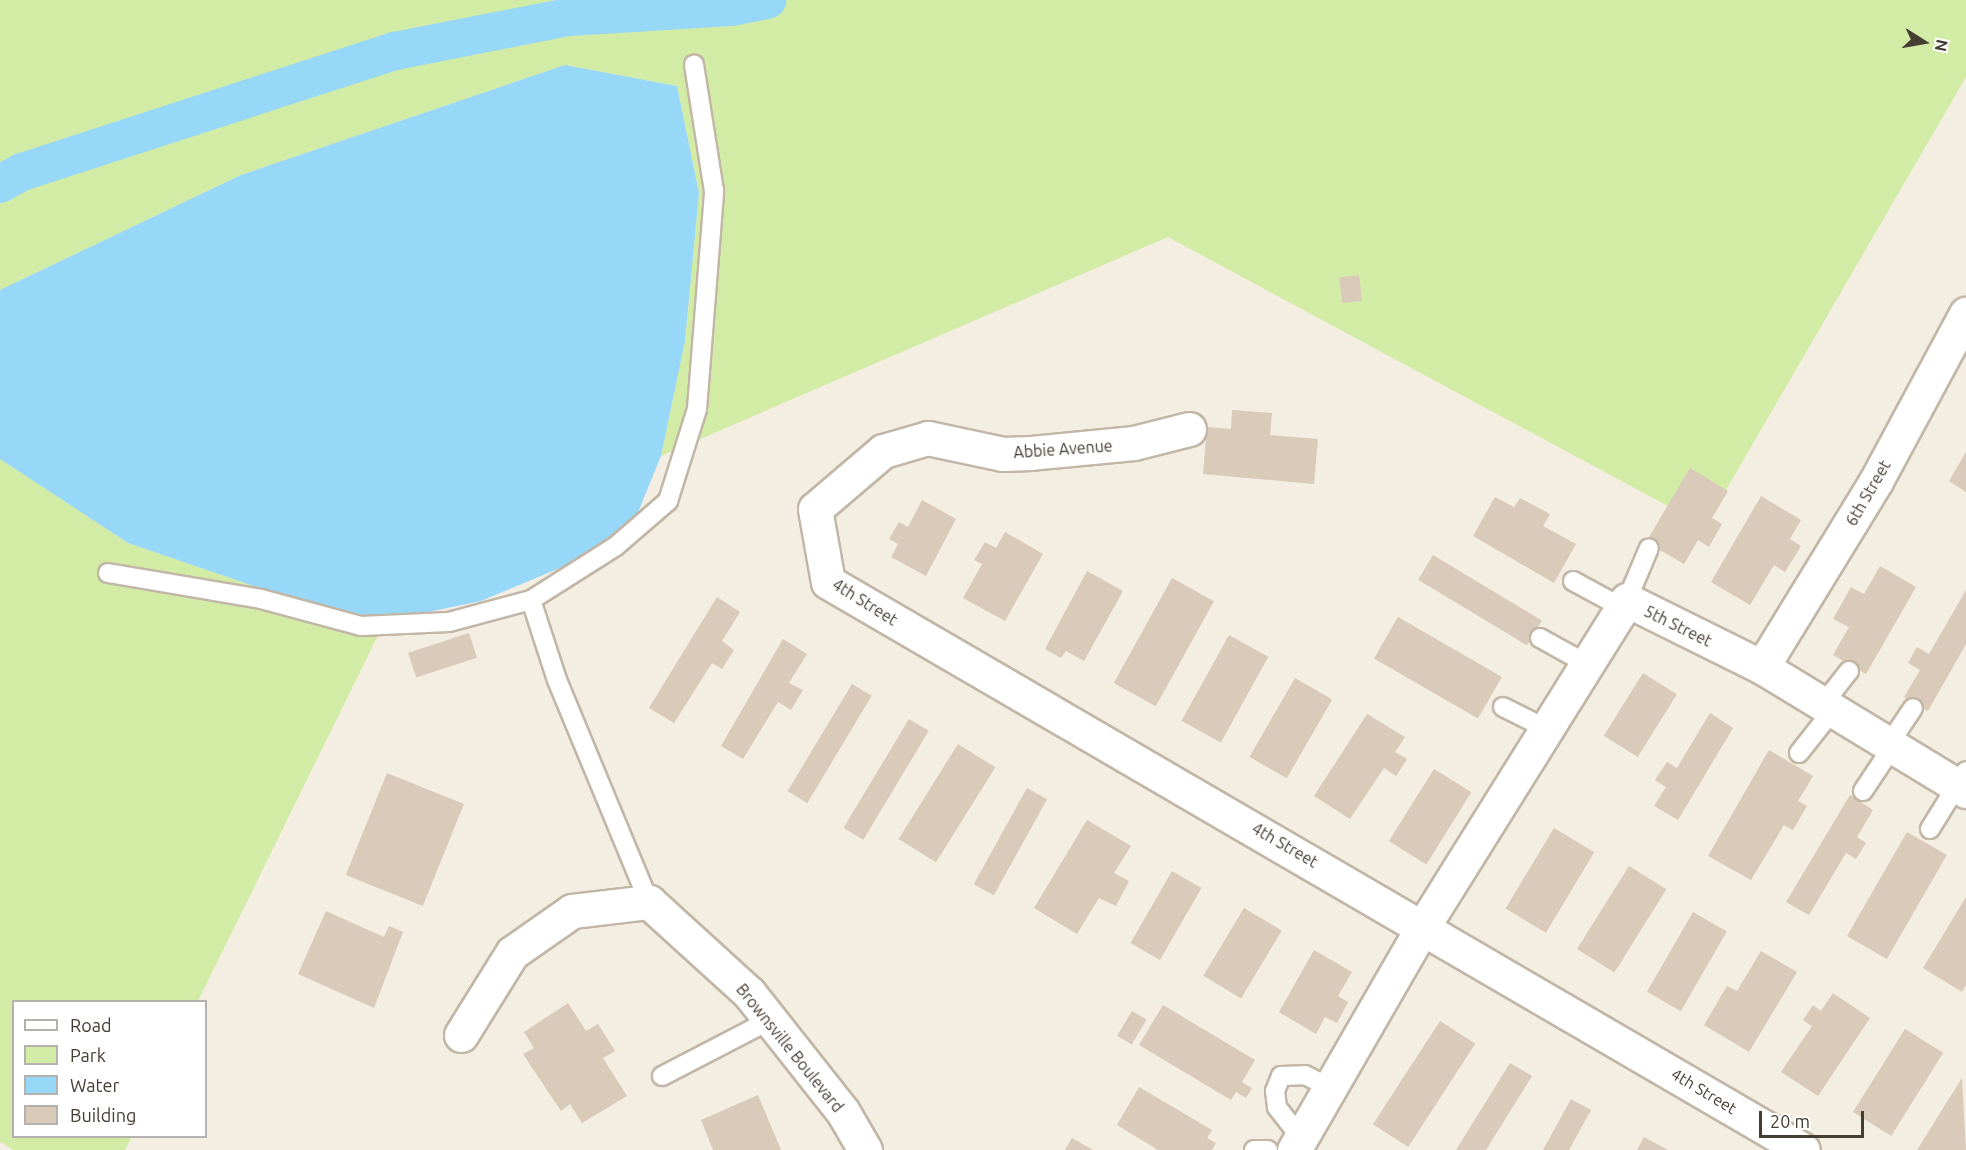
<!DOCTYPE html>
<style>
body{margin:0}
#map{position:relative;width:1966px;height:1150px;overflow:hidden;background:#f3ede2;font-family:Ubuntu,sans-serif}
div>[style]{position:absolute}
.green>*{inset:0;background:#d2eca6}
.water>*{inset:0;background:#97d7f7}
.canal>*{height:38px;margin:-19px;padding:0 19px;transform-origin:19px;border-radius:19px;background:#97d7f7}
.building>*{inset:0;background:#d9cab9;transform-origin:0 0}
.roads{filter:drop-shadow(2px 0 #c2b6a7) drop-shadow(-2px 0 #c2b6a7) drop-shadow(0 2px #c2b6a7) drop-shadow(0 -2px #c2b6a7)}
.service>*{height:18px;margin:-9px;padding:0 9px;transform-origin:9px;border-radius:9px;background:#fff}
.minor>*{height:33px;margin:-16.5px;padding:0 16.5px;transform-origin:16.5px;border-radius:16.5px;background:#fff}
span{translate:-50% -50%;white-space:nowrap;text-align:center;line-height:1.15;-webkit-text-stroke:4.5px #fff;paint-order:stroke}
.street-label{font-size:16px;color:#453c32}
.legend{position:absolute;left:12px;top:1000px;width:195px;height:138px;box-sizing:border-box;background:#fff;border:2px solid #b5b1ad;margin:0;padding:8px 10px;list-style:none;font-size:18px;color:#453c32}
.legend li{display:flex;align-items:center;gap:12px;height:30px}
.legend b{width:30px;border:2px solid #b5b1ad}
.north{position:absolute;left:1894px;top:12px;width:60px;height:60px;-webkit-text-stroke:4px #fff;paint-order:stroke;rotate:101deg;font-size:16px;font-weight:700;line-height:24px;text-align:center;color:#453c32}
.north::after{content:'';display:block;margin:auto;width:21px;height:27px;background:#453c32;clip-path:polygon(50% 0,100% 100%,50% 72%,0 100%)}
.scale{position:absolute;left:1759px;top:1111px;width:105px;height:27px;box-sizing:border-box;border:3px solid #453c32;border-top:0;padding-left:8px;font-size:18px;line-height:21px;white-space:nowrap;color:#453c32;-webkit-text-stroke:4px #fff;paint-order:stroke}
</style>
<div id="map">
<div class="green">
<div style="clip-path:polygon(0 0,1966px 0,1966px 77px,1705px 526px,1168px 237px,661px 456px,685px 341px,699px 193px,677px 86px,565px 65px,241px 175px,0 290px)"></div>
<div style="clip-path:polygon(0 459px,128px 543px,286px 597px,385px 621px,198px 1001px,14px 1002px,14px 1136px,132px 1137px,125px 1150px,14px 1150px,0 1142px)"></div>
</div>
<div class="water">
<div style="clip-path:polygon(565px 65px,677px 86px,699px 193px,685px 341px,661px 456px,634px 522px,567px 565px,481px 601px,385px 621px,286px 597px,128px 543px,0 459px,0 290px,241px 175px)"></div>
</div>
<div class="canal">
<div style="left:0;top:184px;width:25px;rotate:-29deg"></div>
<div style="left:22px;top:172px;width:392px;rotate:-18deg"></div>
<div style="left:395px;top:51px;width:177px;rotate:-11.1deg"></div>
<div style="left:569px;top:17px;width:162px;rotate:-3.5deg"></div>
<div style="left:731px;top:7px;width:37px;rotate:-11deg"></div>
</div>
<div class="building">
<div style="left:1359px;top:275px;width:26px;height:20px;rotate:83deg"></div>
<div style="clip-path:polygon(1232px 410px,1272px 413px,1270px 435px,1318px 439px,1314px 484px,1203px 474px,1207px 427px,1231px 429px)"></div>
<div style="clip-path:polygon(1966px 452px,1966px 492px,1949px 481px)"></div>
<div style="clip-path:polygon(1690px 468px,1728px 491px,1712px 518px,1722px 524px,1709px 547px,1698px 540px,1684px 564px,1646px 542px)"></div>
<div style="clip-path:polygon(1761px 496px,1801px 520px,1790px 539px,1801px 546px,1785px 572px,1774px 565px,1750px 605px,1711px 582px)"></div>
<div style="clip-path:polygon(1495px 497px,1514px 507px,1520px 498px,1550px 514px,1543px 526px,1576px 544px,1554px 583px,1473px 536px)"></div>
<div style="clip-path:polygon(922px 500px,956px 519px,926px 576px,891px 557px,898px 544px,889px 539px,899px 522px,908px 527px)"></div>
<div style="clip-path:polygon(1005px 532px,1043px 554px,1005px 621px,963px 598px,982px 564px,974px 560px,985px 542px,996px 548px)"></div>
<div style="left:1433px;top:555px;width:127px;height:29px;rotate:31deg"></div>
<div style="clip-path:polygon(1880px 566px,1916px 587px,1866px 674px,1833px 655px,1849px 627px,1833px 619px,1851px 587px,1864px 594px)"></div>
<div style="clip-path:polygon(1087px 571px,1123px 591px,1084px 661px,1066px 651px,1061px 658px,1045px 649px)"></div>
<div style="left:1172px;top:578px;width:48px;height:120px;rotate:29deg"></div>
<div style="clip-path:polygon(1966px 590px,1966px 644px,1928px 711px,1904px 697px,1920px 670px,1908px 663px,1917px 647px,1929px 654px)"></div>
<div style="clip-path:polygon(717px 597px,740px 612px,722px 641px,734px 650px,722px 669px,712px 663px,674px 723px,649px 708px)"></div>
<div style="left:1398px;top:617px;width:120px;height:48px;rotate:30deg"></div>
<div style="left:469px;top:633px;width:26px;height:64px;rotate:72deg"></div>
<div style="left:1229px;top:635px;width:45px;height:98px;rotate:29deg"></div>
<div style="clip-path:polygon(783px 639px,807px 654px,789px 683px,803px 690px,791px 710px,778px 702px,743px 759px,721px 746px)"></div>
<div style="left:1643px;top:673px;width:40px;height:74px;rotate:32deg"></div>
<div style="left:1295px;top:678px;width:43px;height:91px;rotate:30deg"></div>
<div style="left:852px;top:684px;width:23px;height:125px;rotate:31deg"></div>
<div style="clip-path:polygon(1710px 713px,1733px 728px,1678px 820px,1654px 806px,1666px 787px,1655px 780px,1667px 762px,1677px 768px)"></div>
<div style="clip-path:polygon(1367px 714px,1405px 737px,1395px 752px,1407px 759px,1396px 776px,1384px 768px,1350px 819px,1314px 796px)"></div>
<div style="left:909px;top:719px;width:23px;height:127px;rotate:31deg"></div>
<div style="left:958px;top:744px;width:44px;height:112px;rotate:32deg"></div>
<div style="clip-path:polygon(1769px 750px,1813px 776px,1798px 801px,1807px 806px,1793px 830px,1784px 825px,1751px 880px,1708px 856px)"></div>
<div style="left:1434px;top:769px;width:44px;height:85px;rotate:32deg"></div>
<div style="left:387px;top:773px;width:83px;height:110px;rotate:22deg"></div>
<div style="left:1027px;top:788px;width:23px;height:110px;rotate:29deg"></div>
<div style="clip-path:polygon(1850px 795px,1873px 810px,1857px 837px,1866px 843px,1856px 859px,1846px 853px,1809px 915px,1786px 902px)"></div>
<div style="clip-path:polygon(1087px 820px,1131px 846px,1114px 873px,1129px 881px,1116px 906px,1099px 898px,1077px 934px,1034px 908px)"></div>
<div style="left:1554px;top:828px;width:47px;height:94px;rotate:31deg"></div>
<div style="left:1907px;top:832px;width:46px;height:120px;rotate:30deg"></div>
<div style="left:1629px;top:866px;width:44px;height:98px;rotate:32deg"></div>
<div style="left:1172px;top:871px;width:34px;height:83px;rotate:30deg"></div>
<div style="clip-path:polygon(1966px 897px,1966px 985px,1962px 992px,1923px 968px)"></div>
<div style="left:1244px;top:908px;width:44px;height:79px;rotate:31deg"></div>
<div style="clip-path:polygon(326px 911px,384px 937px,389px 926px,403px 932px,374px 1008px,298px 974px)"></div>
<div style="left:1693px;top:912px;width:39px;height:92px;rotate:30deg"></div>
<div style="clip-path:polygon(1314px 950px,1352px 972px,1338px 996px,1348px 1002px,1337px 1023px,1325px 1017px,1316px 1034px,1279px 1012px)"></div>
<div style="clip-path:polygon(1761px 951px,1797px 972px,1749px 1052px,1704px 1025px,1727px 986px,1737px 991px)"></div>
<div style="clip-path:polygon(1833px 993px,1870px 1018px,1818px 1096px,1781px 1072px,1812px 1026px,1803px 1020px,1813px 1005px,1821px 1011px)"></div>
<div style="clip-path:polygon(568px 1003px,586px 1031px,598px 1024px,615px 1051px,603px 1058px,627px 1096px,582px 1123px,570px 1104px,561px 1111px,523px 1054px,534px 1048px,524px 1032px)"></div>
<div style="clip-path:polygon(1163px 1005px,1255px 1060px,1242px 1082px,1252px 1088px,1246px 1098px,1236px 1092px,1231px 1100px,1139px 1045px)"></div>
<div style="left:1132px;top:1011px;width:17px;height:29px;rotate:31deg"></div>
<div style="left:1440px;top:1021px;width:42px;height:123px;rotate:33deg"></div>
<div style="left:1905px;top:1029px;width:45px;height:98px;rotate:32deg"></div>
<div style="clip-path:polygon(1510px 1063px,1532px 1076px,1486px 1150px,1456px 1150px)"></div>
<div style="clip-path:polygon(1962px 1078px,1966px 1150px,1917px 1150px)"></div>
<div style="clip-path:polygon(1139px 1087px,1212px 1130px,1207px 1138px,1216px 1143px,1212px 1150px,1158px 1150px,1117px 1125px)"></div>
<div style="clip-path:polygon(758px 1095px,781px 1150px,713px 1150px,701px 1120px)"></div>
<div style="clip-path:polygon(1571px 1099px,1591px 1110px,1569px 1150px,1543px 1150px)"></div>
<div style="clip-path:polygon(1644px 1137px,1668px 1150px,1637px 1150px)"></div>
<div style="clip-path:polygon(1072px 1138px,1093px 1150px,1065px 1150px)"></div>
</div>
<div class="roads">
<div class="service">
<div style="left:108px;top:573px;width:155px;rotate:9.6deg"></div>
<div style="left:261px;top:599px;width:104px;rotate:15.1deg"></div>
<div style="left:361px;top:626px;width:88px;rotate:-2.6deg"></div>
<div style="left:449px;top:622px;width:85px;rotate:-15deg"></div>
<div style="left:531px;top:600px;width:101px;rotate:-32.4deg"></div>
<div style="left:616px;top:546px;width:69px;rotate:-40.9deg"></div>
<div style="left:668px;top:501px;width:96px;rotate:-72.5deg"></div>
<div style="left:697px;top:409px;width:219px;rotate:-85.5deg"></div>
<div style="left:714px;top:191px;width:128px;rotate:-99deg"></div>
<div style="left:1573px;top:581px;width:57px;rotate:28.4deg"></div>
<div style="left:531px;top:600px;width:84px;rotate:72deg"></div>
<div style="left:557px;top:680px;width:240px;rotate:67.5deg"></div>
<div style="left:1627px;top:600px;width:56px;rotate:-67.1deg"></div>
<div style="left:1540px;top:638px;width:54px;rotate:29deg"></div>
<div style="left:1823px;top:704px;width:42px;rotate:-51.8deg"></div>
<div style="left:1503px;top:707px;width:49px;rotate:26.6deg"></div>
<div style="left:1889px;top:744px;width:43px;rotate:-56.3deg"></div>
<div style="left:1799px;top:753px;width:55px;rotate:-51.7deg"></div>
<div style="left:1863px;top:791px;width:54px;rotate:-56.3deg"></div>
<div style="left:1930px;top:829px;width:68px;rotate:-58.2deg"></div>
<div style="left:662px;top:1076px;width:122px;rotate:-27.4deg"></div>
<div style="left:1301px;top:1138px;width:39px;rotate:-128deg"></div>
<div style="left:1277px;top:1107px;width:16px;rotate:-97deg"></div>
<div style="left:1275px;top:1091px;width:16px;rotate:-68deg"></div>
<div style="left:1281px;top:1076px;width:24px;rotate:-2deg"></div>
<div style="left:1305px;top:1075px;width:28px;rotate:27deg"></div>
<div style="left:1254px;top:1150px;width:14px"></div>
</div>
<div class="minor">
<div style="left:1189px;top:429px;width:57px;rotate:165.7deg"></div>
<div style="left:1134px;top:443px;width:103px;rotate:174.5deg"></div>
<div style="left:1031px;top:453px;width:28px;rotate:178deg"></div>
<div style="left:1003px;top:454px;width:77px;rotate:-168deg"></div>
<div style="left:928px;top:438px;width:47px;rotate:163.9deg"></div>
<div style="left:883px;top:451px;width:89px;rotate:139.5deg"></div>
<div style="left:815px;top:509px;width:74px;rotate:79.9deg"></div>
<div style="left:828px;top:582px;width:1128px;rotate:30.22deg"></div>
<div style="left:1762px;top:667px;width:218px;rotate:-58.5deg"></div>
<div style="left:1876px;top:481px;width:190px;rotate:-61.7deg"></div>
<div style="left:461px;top:1035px;width:97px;rotate:-58.1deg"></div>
<div style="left:512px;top:953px;width:73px;rotate:-35deg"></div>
<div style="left:572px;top:911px;width:78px;rotate:-6.7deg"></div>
<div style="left:649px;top:902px;width:135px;rotate:42.3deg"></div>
<div style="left:749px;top:993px;width:152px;rotate:51.7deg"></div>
<div style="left:843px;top:1112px;width:44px;rotate:59.9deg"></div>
<div style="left:1294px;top:1150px;width:260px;rotate:-60deg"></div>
<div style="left:1424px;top:925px;width:383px;rotate:-58deg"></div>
<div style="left:1627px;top:600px;width:151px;rotate:26.4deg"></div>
<div style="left:1762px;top:667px;width:239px;rotate:31.3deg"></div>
</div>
</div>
<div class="street-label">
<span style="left:1063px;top:449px;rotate:-4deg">Abbie Avenue</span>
<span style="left:1868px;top:493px;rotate:-60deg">6th Street</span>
<span style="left:865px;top:602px;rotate:32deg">4th Street</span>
<span style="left:1678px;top:626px;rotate:26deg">5th Street</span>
<span style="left:1285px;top:845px;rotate:30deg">4th Street</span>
<span style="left:790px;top:1048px;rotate:51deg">Brownsville Boulevard</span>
<span style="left:1704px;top:1091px;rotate:31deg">4th Street</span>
</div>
<ul class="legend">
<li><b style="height:8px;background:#fff"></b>Road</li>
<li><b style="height:16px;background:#d2eca6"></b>Park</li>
<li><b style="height:16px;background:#97d7f7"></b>Water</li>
<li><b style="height:16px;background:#d9cab9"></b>Building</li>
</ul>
<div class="north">N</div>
<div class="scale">20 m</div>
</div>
